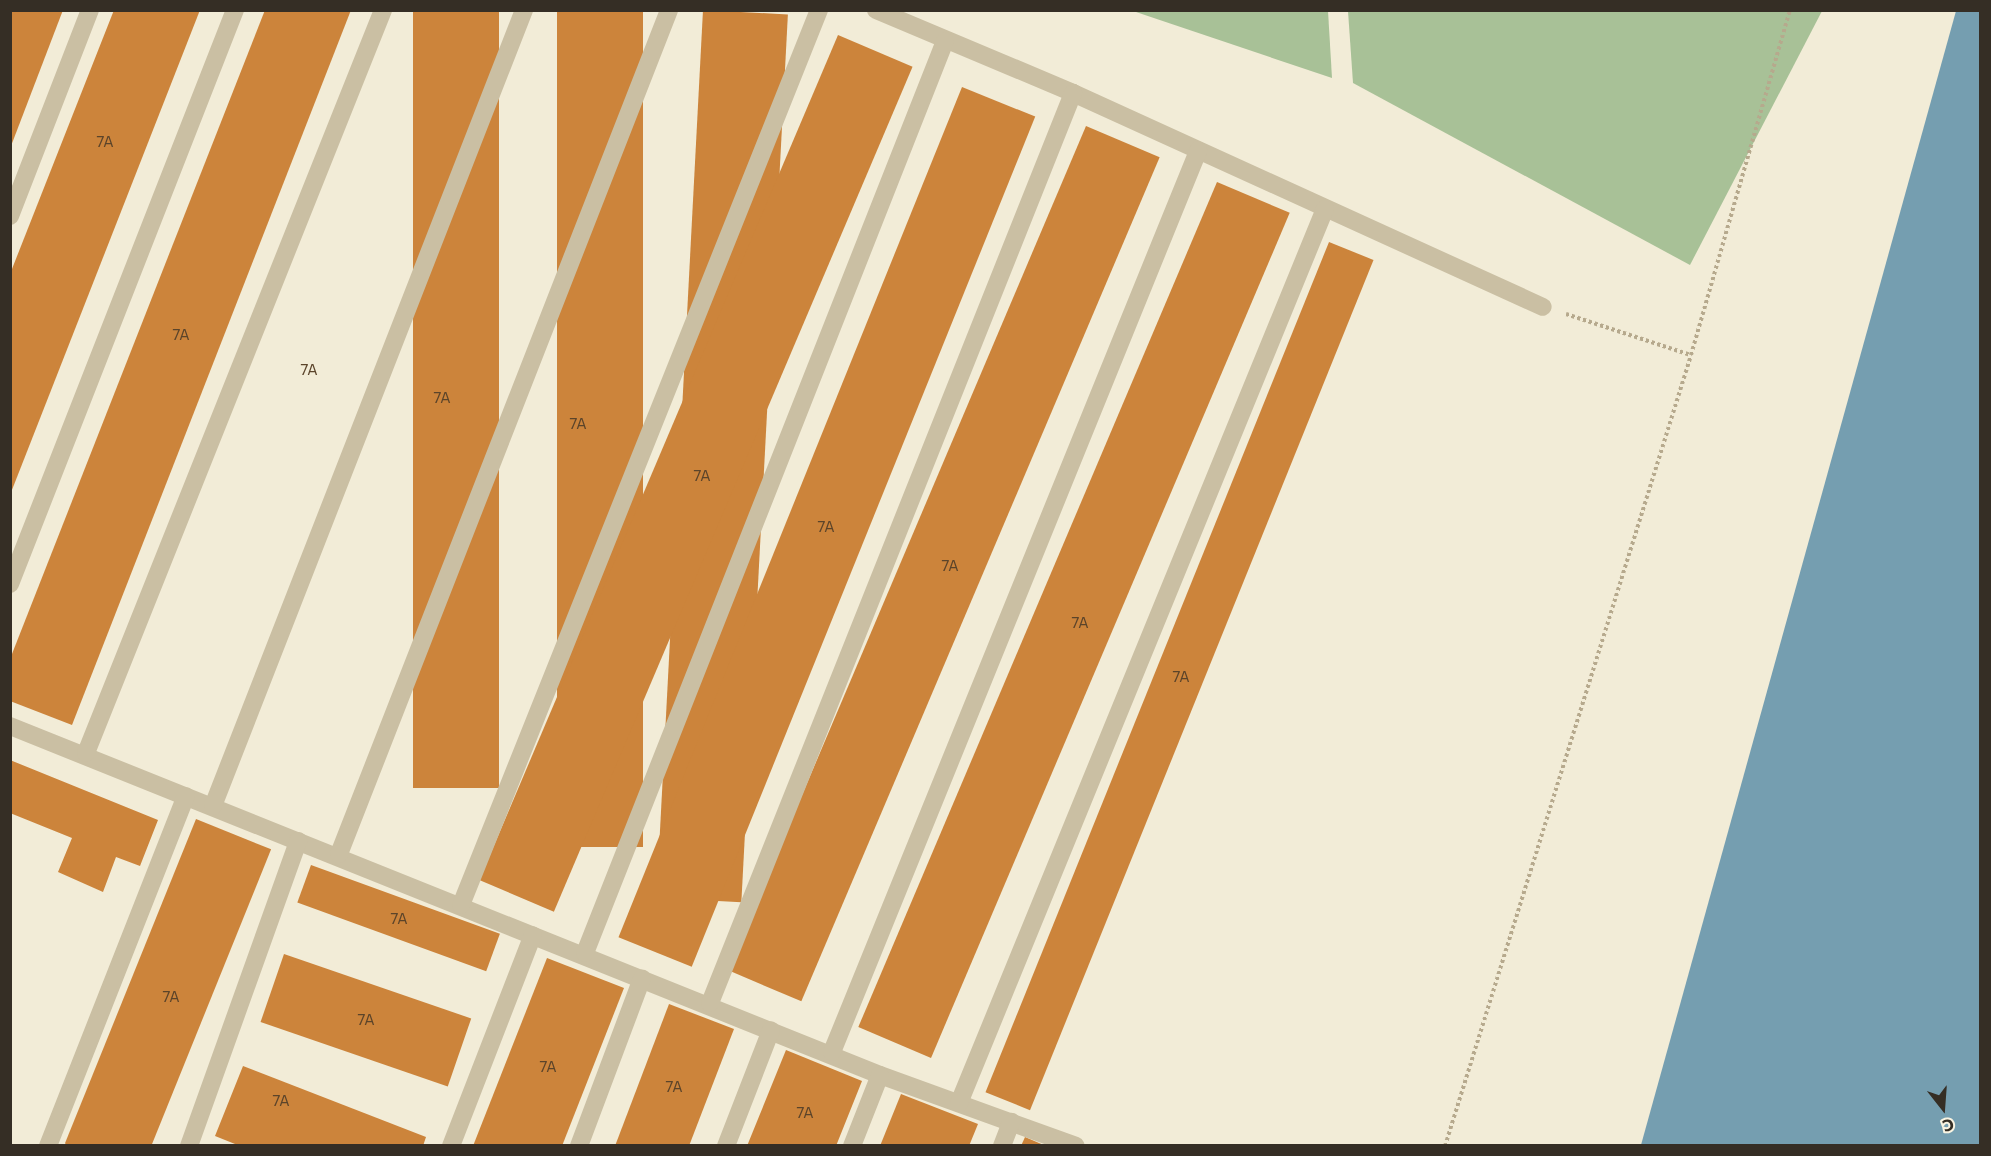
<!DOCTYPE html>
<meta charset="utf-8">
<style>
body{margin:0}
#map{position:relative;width:1991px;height:1156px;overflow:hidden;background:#f2ecd7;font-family:Commissioner,sans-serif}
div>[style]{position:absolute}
.green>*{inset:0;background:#a8c197}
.water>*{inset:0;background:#759eb0}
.building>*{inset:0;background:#cc843b;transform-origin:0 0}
.path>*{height:4px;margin-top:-2px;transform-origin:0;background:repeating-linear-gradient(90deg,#b6a98d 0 3px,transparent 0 6px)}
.minor>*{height:18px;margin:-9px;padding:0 9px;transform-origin:9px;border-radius:9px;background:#cabfa3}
span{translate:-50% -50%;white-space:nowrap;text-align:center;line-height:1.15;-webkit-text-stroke:6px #faf5e3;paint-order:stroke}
.number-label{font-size:15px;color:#5b442a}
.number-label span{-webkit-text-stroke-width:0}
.frame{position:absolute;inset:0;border:12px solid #352e25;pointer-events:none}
.north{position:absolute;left:1913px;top:1078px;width:60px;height:60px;-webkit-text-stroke:4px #faf5e3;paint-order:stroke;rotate:163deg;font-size:16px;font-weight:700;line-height:24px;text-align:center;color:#352e25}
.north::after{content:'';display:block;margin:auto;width:21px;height:27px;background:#352e25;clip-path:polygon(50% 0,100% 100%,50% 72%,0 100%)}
</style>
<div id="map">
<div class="green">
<div style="clip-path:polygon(1133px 11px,1328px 11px,1332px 78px)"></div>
<div style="clip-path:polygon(1348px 11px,1348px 10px,1822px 11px,1690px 265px,1353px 83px)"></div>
</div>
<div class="water">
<div style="clip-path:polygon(1956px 11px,1980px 11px,1980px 1145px,1641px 1145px)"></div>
</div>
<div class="building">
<div style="clip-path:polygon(10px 10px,63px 10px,11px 146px,10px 146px)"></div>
<div style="clip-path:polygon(114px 10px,200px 10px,10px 495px,10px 274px)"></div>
<div style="clip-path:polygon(265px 10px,351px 10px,72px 725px,10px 701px,10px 659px)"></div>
<div style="left:413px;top:10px;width:86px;height:778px"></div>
<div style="left:557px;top:10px;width:86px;height:837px"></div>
<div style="left:703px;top:10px;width:85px;height:889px;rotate:3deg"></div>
<div style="left:838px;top:35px;width:81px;height:918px;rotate:23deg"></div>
<div style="left:962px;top:87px;width:79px;height:917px;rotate:22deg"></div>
<div style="left:1086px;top:126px;width:80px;height:917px;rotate:23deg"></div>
<div style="left:1217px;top:182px;width:79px;height:918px;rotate:23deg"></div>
<div style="left:1329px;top:242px;width:48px;height:917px;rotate:22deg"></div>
<div style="clip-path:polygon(10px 760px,158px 820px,140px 866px,116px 857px,103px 892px,58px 872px,72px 838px,10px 813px)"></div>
<div style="left:196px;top:819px;width:81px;height:350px;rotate:22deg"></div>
<div style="left:311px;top:865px;width:201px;height:40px;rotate:20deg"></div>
<div style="left:284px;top:954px;width:198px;height:72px;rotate:19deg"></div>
<div style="clip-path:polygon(547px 958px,624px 988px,562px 1146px,473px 1146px)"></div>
<div style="clip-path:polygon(669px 1004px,734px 1029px,689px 1146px,615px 1146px)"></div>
<div style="clip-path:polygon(786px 1050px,862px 1081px,836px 1146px,747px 1146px)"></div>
<div style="clip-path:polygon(243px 1066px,426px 1137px,423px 1146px,240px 1146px,215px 1136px)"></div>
<div style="clip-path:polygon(901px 1094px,978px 1124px,969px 1146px,880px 1146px)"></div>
<div style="clip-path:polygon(1025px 1137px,1046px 1146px,1021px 1146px)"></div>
</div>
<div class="path">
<div style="left:1566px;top:314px;width:132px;rotate:18.2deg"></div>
<div style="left:1445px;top:1146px;width:828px;rotate:-72.72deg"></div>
<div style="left:1691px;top:355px;width:359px;rotate:-74deg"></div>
</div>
<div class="minor">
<div style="left:876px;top:10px;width:214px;rotate:22.8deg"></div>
<div style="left:1073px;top:93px;width:516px;rotate:24.48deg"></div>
<div style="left:10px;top:216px;width:221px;rotate:-68.8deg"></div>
<div style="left:10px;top:584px;width:617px;rotate:-68.6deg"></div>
<div style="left:10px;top:726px;width:937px;rotate:21.86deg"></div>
<div style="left:880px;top:1075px;width:208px;rotate:19.9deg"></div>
<div style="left:86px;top:753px;width:800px;rotate:-68.21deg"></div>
<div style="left:213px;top:806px;width:855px;rotate:-68.66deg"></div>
<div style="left:339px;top:854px;width:906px;rotate:-68.64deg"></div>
<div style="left:461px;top:905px;width:964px;rotate:-68.2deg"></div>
<div style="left:585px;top:953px;width:980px;rotate:-68.46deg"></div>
<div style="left:710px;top:1003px;width:980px;rotate:-68.25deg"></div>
<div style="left:832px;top:1052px;width:973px;rotate:-67.89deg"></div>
<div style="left:959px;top:1103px;width:966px;rotate:-67.74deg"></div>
<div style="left:48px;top:1146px;width:376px;rotate:-68.5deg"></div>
<div style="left:189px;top:1146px;width:324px;rotate:-70.3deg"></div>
<div style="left:451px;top:1146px;width:226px;rotate:-68.8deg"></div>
<div style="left:579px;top:1146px;width:179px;rotate:-69.4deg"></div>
<div style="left:726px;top:1146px;width:124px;rotate:-68.8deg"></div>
<div style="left:852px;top:1146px;width:76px;rotate:-68.5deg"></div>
<div style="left:1002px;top:1146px;width:26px;rotate:-69deg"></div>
</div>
<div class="number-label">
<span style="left:105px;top:142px">7А</span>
<span style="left:181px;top:335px">7А</span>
<span style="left:309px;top:370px">7А</span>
<span style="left:442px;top:398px">7А</span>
<span style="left:578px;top:424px">7А</span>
<span style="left:702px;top:476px">7А</span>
<span style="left:826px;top:527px">7А</span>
<span style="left:950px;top:566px">7А</span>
<span style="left:1080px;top:623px">7А</span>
<span style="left:1181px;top:677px">7А</span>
<span style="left:399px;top:919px">7А</span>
<span style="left:171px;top:997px">7А</span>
<span style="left:366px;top:1020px">7А</span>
<span style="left:548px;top:1067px">7А</span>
<span style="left:674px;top:1087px">7А</span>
<span style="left:281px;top:1101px">7А</span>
<span style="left:805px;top:1113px">7А</span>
</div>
<div class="frame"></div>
<div class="north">С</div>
</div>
